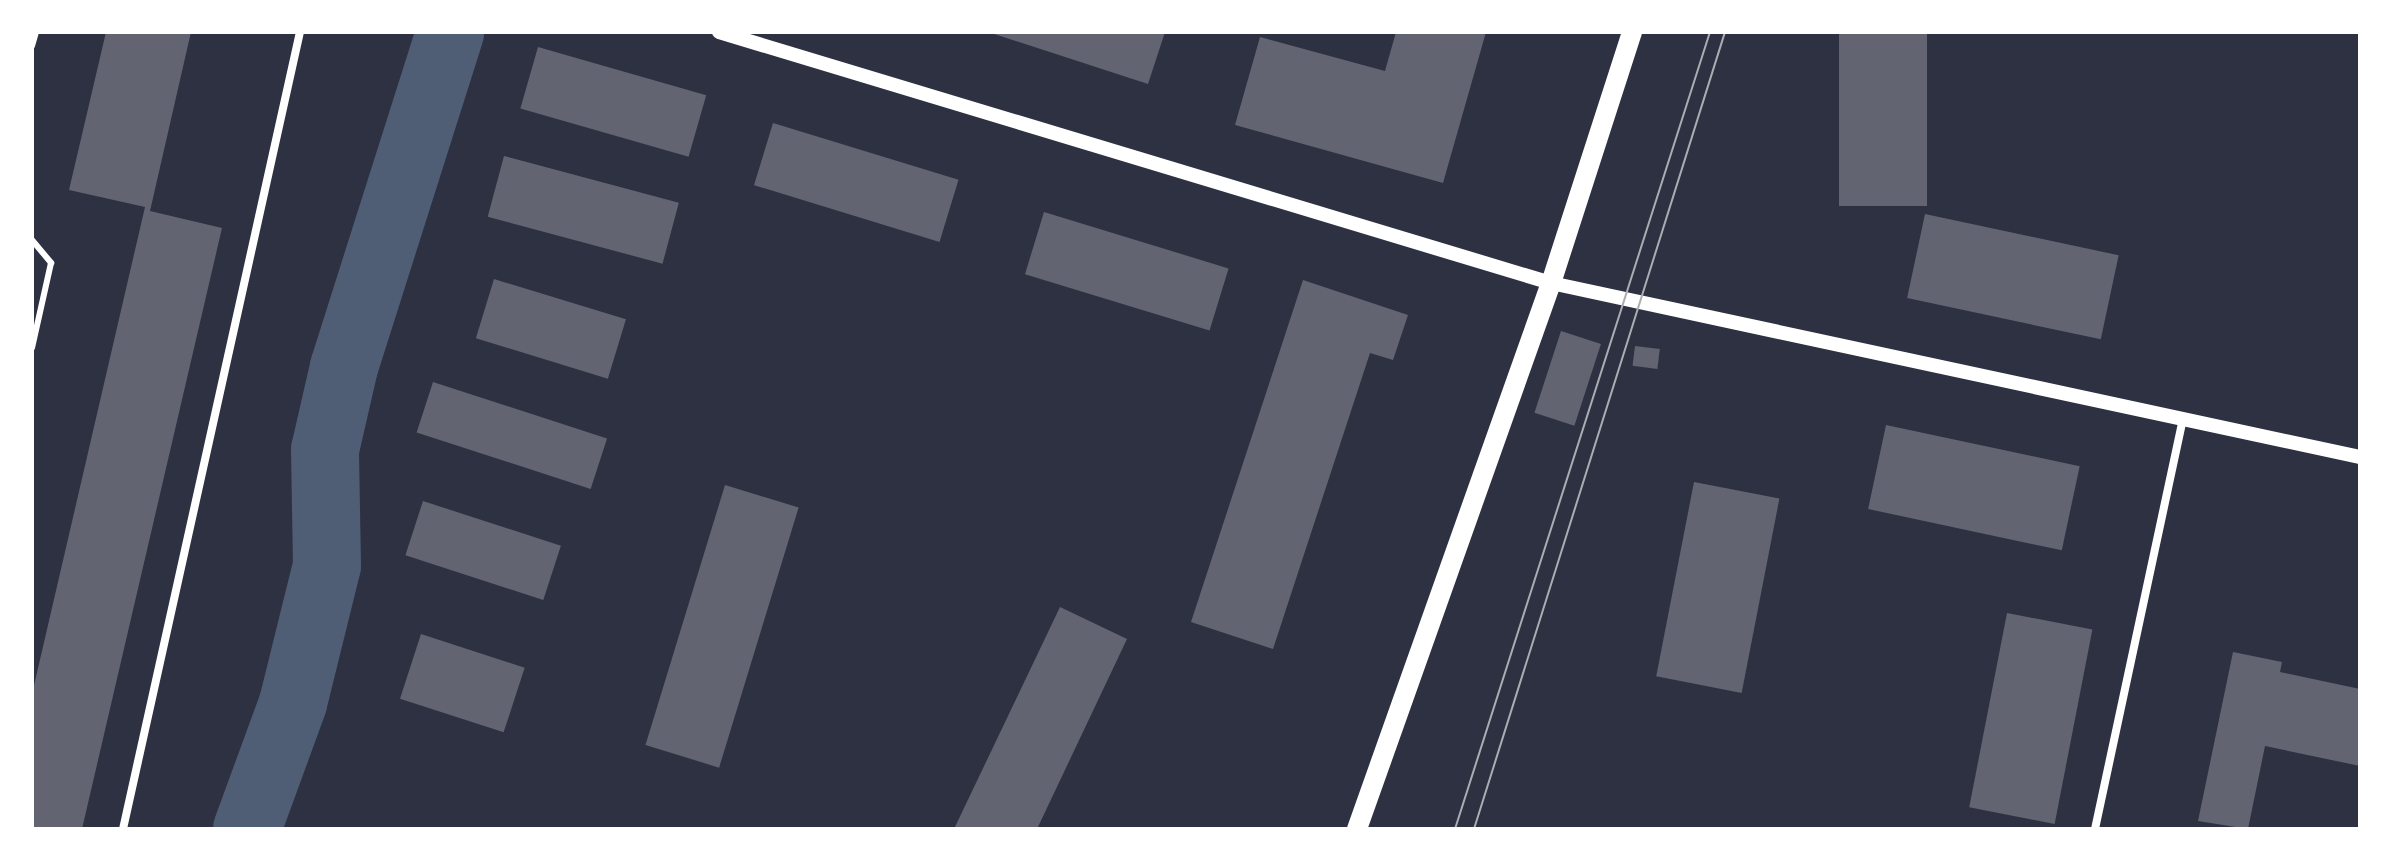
<!DOCTYPE html>
<style>
body{margin:0}
#map{position:relative;width:2392px;height:861px;overflow:hidden;background:#2d3142;font-family:"Open Sans",sans-serif}
div>[style]{position:absolute}
.river>*{height:68px;margin:-34px;padding:0 34px;transform-origin:34px;border-radius:34px;background:#4f5d75}
.building>*{inset:0;background:#626471;transform-origin:0 0}
.service>*{height:6px;margin:-3px;padding:0 3px;transform-origin:3px;border-radius:3px;background:#fff}
.minor>*{height:8px;margin:-4px;padding:0 4px;transform-origin:4px;border-radius:4px;background:#fff}
.tertiary>*{height:14px;margin:-7px;padding:0 7px;transform-origin:7px;border-radius:7px;background:#fff}
.primary>*{height:20px;margin:-10px;padding:0 10px;transform-origin:10px;border-radius:10px;background:#fff}
.tram>*{height:2px;margin:-1px;padding:0 1px;transform-origin:1px;border-radius:1px;background:#abadb3}
span{translate:-50% -50%;white-space:nowrap;text-align:center;line-height:1.15;-webkit-text-stroke:6px #fff;paint-order:stroke}
.frame{position:absolute;inset:0;border:34px solid #fff;pointer-events:none}
</style>
<div id="map">
<div class="river">
<div style="left:247px;top:829px;width:134px;rotate:-69.9deg"></div>
<div style="left:293px;top:703px;width:141px;rotate:-76.1deg"></div>
<div style="left:327px;top:566px;width:116px;rotate:-91deg"></div>
<div style="left:325px;top:450px;width:85px;rotate:-77.1deg"></div>
<div style="left:344px;top:367px;width:351px;rotate:-72.4deg"></div>
</div>
<div class="building">
<div style="clip-path:polygon(106px 32px,191px 32px,150px 211px,222px 228px,82px 829px,32px 829px,32px 694px,145px 207px,69px 190px)"></div>
<div style="clip-path:polygon(988px 32px,1165px 32px,1148px 84px)"></div>
<div style="clip-path:polygon(1396px 32px,1486px 32px,1443px 183px,1235px 125px,1260px 37px,1385px 71px)"></div>
<div style="left:1839px;top:32px;width:88px;height:174px"></div>
<div style="left:538px;top:47px;width:175px;height:64px;rotate:16deg"></div>
<div style="left:773px;top:123px;width:194px;height:65px;rotate:17deg"></div>
<div style="left:504px;top:156px;width:181px;height:63px;rotate:15deg"></div>
<div style="left:1044px;top:212px;width:193px;height:65px;rotate:17deg"></div>
<div style="left:1925px;top:214px;width:198px;height:86px;rotate:12deg"></div>
<div style="left:494px;top:279px;width:138px;height:62px;rotate:17deg"></div>
<div style="clip-path:polygon(1303px 280px,1408px 315px,1393px 360px,1370px 353px,1273px 649px,1191px 622px)"></div>
<div style="left:1561px;top:331px;width:42px;height:86px;rotate:18deg"></div>
<div style="left:1635px;top:346px;width:25px;height:20px;rotate:7deg"></div>
<div style="left:433px;top:382px;width:183px;height:53px;rotate:18deg"></div>
<div style="left:1886px;top:425px;width:198px;height:86px;rotate:12deg"></div>
<div style="left:1694px;top:482px;width:87px;height:198px;rotate:11deg"></div>
<div style="left:725px;top:485px;width:77px;height:272px;rotate:17deg"></div>
<div style="left:423px;top:501px;width:145px;height:57px;rotate:18deg"></div>
<div style="clip-path:polygon(1060px 607px,1127px 639px,1037px 829px,954px 829px)"></div>
<div style="left:2007px;top:613px;width:87px;height:198px;rotate:11deg"></div>
<div style="left:421px;top:634px;width:109px;height:68px;rotate:18deg"></div>
<div style="clip-path:polygon(2233px 652px,2282px 662px,2280px 672px,2360px 689px,2360px 766px,2265px 746px,2248px 829px,2198px 821px)"></div>
</div>
<div class="service">
<div style="left:32px;top:46px;width:15px;rotate:-74deg"></div>
<div style="left:32px;top:240px;width:30px;rotate:50deg"></div>
<div style="left:51px;top:263px;width:87px;rotate:102.6deg"></div>
</div>
<div class="minor">
<div style="left:123px;top:829px;width:816px;rotate:-77.48deg"></div>
<div style="left:2095px;top:829px;width:420px;rotate:-77.9deg"></div>
</div>
<div class="tertiary">
<div style="left:719px;top:32px;width:869px;rotate:16.79deg"></div>
<div style="left:1551px;top:283px;width:828px;rotate:12.14deg"></div>
</div>
<div class="primary">
<div style="left:1357px;top:829px;width:579px;rotate:-70.44deg"></div>
<div style="left:1551px;top:283px;width:264px;rotate:-72.1deg"></div>
</div>
<div class="tram">
<div style="left:1455px;top:829px;width:837px;rotate:-72.26deg"></div>
<div style="left:1474px;top:829px;width:836px;rotate:-72.52deg"></div>
</div>
<div class="frame"></div>
</div>
